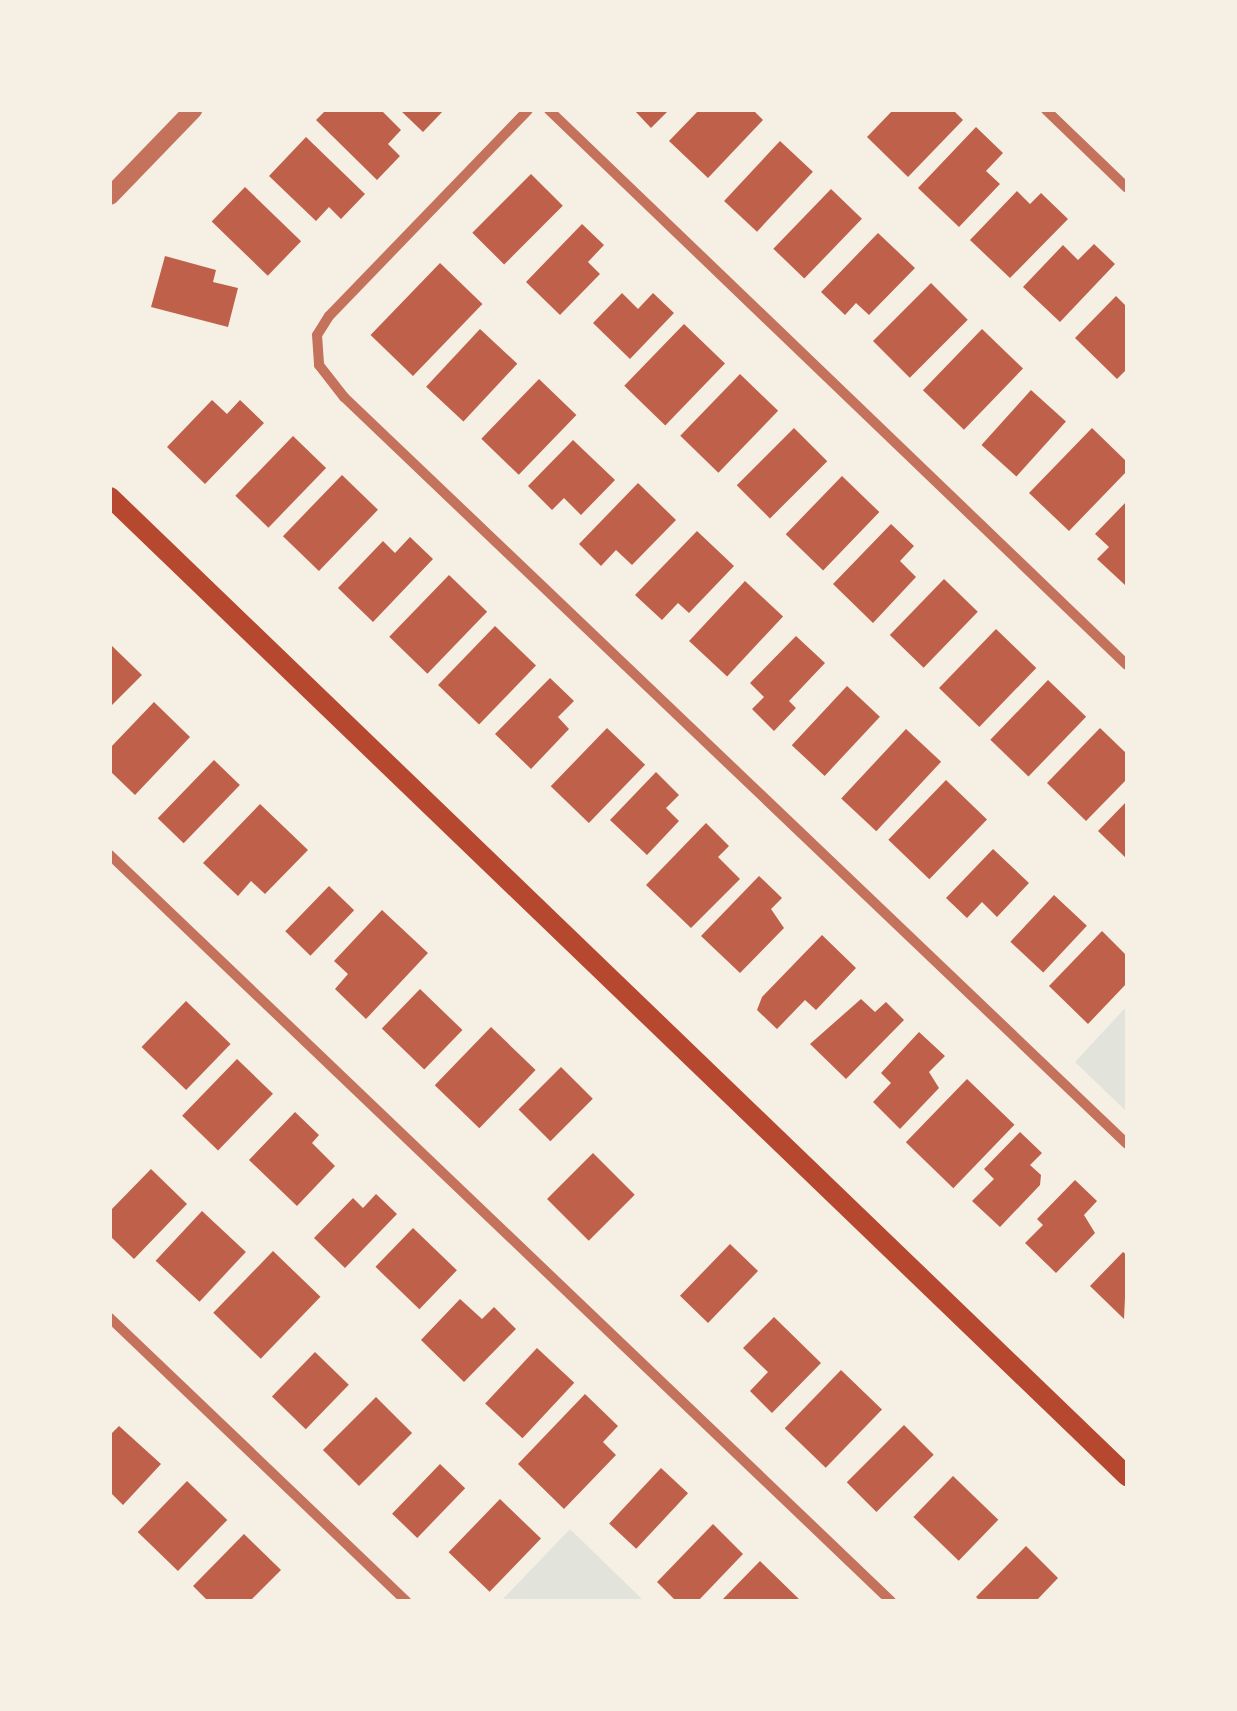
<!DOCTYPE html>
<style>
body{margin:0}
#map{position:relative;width:1237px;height:1711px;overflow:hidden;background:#f6efe4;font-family:Karla,sans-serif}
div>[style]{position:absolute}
.green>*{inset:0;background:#e2e4dc}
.building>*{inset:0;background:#bf614a;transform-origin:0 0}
.minor>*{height:10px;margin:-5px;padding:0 5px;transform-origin:5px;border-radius:5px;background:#c5725c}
.tertiary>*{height:18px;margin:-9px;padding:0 9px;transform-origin:9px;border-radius:9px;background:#c5725c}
.secondary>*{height:20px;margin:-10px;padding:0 10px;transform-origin:10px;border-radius:10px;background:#b5482f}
span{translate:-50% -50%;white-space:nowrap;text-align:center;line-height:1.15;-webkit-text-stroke:10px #f6efe4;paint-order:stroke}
.frame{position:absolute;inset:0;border:112px solid #f6efe4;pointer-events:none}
</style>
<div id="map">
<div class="green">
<div style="clip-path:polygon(1127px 1006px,1127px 1112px,1075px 1062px)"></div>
<div style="clip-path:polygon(570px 1529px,644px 1601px,645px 1601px,501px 1601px)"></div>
</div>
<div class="building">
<div style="clip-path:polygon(326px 110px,381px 110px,401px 130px,388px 144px,400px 156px,377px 180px,316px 120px)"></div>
<div style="clip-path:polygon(400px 110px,444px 110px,423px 132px)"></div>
<div style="clip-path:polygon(634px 110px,669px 110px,651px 128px)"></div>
<div style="clip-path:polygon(699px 110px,753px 110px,763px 120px,708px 178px,669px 141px)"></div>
<div style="clip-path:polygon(893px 110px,953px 110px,963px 120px,908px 177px,867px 137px)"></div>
<div style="clip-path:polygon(976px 127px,1003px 153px,986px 171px,1000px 184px,959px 227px,918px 188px)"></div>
<div style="clip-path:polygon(306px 137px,365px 194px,341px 219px,329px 207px,316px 221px,269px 176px)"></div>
<div style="left:780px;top:141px;width:45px;height:82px;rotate:43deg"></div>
<div style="left:531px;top:174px;width:45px;height:83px;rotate:45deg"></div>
<div style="left:245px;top:187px;width:78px;height:48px;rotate:44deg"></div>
<div style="left:831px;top:189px;width:43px;height:83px;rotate:44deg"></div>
<div style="clip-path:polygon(1017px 191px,1030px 204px,1041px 193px,1068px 219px,1010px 278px,970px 240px)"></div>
<div style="clip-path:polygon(582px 224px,604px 245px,588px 262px,600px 274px,560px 315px,526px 282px)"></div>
<div style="clip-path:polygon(878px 233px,915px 268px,869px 315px,856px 303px,845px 315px,821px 292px)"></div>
<div style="clip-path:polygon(1094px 244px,1115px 264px,1060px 322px,1023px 287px,1063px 245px,1078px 260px)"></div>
<div style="clip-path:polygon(165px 256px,216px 270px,213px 282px,238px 288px,228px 327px,151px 307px)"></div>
<div style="left:440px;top:263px;width:59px;height:100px;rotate:44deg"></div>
<div style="left:931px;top:283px;width:52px;height:82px;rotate:45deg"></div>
<div style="clip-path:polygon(622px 293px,638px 309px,653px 293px,674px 313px,630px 359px,593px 323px)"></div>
<div style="clip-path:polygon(1116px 296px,1127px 307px,1127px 369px,1117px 379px,1075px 338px)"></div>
<div style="left:684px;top:324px;width:57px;height:86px;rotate:44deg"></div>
<div style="left:480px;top:329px;width:51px;height:79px;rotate:43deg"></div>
<div style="left:982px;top:329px;width:57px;height:85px;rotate:44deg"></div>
<div style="left:740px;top:374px;width:53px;height:86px;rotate:44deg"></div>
<div style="left:539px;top:379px;width:52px;height:83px;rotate:44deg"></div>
<div style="left:1031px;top:390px;width:47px;height:74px;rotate:42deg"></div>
<div style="clip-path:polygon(212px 400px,227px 414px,240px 400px,264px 423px,205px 484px,167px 447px)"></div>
<div style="left:794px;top:428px;width:47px;height:81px;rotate:45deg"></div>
<div style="clip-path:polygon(1092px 428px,1127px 462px,1127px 471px,1069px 531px,1029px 493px)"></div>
<div style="left:293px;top:436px;width:46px;height:83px;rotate:44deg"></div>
<div style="clip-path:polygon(573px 440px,615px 480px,581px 515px,564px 498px,552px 510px,528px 486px)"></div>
<div style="left:342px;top:475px;width:50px;height:85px;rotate:44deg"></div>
<div style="left:842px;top:476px;width:52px;height:81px;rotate:44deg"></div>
<div style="clip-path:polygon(638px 483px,676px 520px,632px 565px,616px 550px,601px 566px,579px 544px)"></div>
<div style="clip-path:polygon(1127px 501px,1127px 583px,1125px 585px,1097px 559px,1109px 547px,1095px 534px)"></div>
<div style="clip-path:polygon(891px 524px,914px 546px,900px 561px,916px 577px,873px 623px,833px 584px)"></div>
<div style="clip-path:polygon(697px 531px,734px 566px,689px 613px,678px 603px,662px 620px,635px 595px)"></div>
<div style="clip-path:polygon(410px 537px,433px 559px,373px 622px,338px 588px,383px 541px,395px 553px)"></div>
<div style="left:449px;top:575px;width:53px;height:86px;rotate:44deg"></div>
<div style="left:944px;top:579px;width:47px;height:78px;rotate:44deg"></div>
<div style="left:745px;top:581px;width:52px;height:82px;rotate:43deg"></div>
<div style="left:495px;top:626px;width:57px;height:82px;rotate:44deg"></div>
<div style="left:996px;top:629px;width:56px;height:82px;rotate:44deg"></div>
<div style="clip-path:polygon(796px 636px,825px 663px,789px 701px,796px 708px,774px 731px,752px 709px,764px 697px,750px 683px)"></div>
<div style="clip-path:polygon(110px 644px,142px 675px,110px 707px)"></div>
<div style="clip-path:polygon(550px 678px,574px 701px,558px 717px,569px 729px,531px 769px,495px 734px)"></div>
<div style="left:1048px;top:680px;width:53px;height:83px;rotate:44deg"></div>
<div style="left:847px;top:686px;width:45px;height:81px;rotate:43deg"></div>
<div style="clip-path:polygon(154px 702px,190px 737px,135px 795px,110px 771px,110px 748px)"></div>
<div style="left:607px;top:728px;width:53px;height:81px;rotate:44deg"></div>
<div style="clip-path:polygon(1100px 728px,1127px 754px,1127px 779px,1086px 821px,1047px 783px)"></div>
<div style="left:906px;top:729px;width:48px;height:95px;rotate:43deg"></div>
<div style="left:214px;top:760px;width:36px;height:81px;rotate:44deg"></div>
<div style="clip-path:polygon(656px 772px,679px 795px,666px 808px,679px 821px,647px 855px,610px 820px)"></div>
<div style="left:946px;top:780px;width:57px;height:83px;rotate:44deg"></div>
<div style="clip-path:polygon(1127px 801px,1127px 859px,1098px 831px)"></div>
<div style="clip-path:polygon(260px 804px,308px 850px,265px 894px,251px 881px,238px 896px,203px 863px)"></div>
<div style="clip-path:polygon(706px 823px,729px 846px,718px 857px,740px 879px,691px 928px,646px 885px)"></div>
<div style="clip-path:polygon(993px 849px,1029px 883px,997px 917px,982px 902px,967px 918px,946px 898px)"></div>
<div style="clip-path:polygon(759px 876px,782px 898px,771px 909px,784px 928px,740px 973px,701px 936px)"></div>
<div style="left:329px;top:886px;width:35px;height:63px;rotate:44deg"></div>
<div style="left:1054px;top:895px;width:45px;height:64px;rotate:43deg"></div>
<div style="clip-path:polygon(382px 910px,428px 953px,366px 1019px,335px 989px,348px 974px,334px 961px)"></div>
<div style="clip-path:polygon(1102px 931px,1127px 956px,1127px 983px,1088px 1024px,1049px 986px)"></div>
<div style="clip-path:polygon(822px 935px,856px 968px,816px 1010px,805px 1000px,777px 1029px,757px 1010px,762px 997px)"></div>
<div style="left:420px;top:989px;width:59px;height:55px;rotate:44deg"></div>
<div style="clip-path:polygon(861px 999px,875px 1012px,886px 1002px,904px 1020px,846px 1079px,810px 1044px)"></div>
<div style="left:186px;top:1001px;width:62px;height:64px;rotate:44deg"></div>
<div style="left:491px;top:1027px;width:62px;height:81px;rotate:44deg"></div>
<div style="clip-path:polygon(919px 1032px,945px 1056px,929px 1072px,939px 1088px,900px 1129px,873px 1102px,891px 1083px,881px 1073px)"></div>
<div style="left:237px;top:1059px;width:50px;height:79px;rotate:44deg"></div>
<div style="left:561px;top:1067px;width:45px;height:60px;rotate:45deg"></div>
<div style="left:967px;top:1079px;width:66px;height:88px;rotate:44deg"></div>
<div style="clip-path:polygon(295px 1112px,319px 1135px,312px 1143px,335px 1166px,297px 1206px,249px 1160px)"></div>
<div style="clip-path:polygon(1020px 1132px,1042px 1153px,1030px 1165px,1041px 1175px,1040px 1185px,1000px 1227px,972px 1201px,994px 1179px,984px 1169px)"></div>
<div style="left:593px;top:1153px;width:59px;height:65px;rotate:45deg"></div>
<div style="clip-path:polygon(151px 1169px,187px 1204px,134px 1259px,110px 1236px,110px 1211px)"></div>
<div style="clip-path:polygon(1075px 1180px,1097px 1201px,1084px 1215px,1095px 1233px,1056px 1273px,1025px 1243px,1043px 1225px,1037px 1219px)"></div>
<div style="clip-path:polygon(376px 1194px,397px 1214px,345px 1268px,314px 1238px,353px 1198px,363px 1208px)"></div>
<div style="left:202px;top:1211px;width:60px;height:68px;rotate:43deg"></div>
<div style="left:413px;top:1228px;width:61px;height:54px;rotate:44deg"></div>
<div style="left:730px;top:1244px;width:39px;height:72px;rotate:44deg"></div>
<div style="left:273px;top:1251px;width:66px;height:86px;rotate:44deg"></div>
<div style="clip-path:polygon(1123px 1252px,1127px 1255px,1124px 1319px,1090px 1286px)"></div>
<div style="clip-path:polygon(460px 1299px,482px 1319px,494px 1307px,516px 1329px,464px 1382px,421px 1340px)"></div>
<div style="clip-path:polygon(774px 1317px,821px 1363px,772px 1413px,750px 1391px,768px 1372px,743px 1348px)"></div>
<div style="left:537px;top:1348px;width:51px;height:76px;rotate:43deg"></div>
<div style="left:315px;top:1352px;width:47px;height:62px;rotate:44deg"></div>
<div style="left:841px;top:1370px;width:57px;height:81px;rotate:44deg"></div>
<div style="clip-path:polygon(585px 1394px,618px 1426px,603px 1442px,616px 1455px,564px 1509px,518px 1464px)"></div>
<div style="left:376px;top:1397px;width:51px;height:75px;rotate:45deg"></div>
<div style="left:904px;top:1425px;width:42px;height:81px;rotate:45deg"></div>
<div style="clip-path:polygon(119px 1426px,161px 1464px,123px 1505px,110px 1492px,110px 1435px)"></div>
<div style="left:440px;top:1464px;width:35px;height:69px;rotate:44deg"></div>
<div style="left:661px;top:1468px;width:37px;height:76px;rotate:43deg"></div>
<div style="left:953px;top:1476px;width:63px;height:57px;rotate:44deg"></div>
<div style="left:187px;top:1481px;width:56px;height:71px;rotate:44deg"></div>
<div style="left:500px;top:1499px;width:57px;height:74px;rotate:44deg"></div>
<div style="clip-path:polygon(713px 1524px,743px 1554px,698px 1601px,676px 1601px,657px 1582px)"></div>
<div style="clip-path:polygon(244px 1534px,281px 1570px,250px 1601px,208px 1601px,193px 1586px)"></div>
<div style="clip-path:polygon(1026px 1546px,1058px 1578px,1036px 1601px,980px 1601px,976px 1597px)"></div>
<div style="clip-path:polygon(760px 1561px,801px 1601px,721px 1601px)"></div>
</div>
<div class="minor">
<div style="left:528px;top:110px;width:286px;rotate:134deg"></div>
<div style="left:329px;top:316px;width:22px;rotate:122deg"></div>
<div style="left:317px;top:335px;width:30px;rotate:86deg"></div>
<div style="left:319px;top:365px;width:41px;rotate:52deg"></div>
<div style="left:344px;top:397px;width:1082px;rotate:43.65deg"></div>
<div style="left:549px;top:110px;width:801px;rotate:43.84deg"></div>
<div style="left:1046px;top:110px;width:112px;rotate:43.9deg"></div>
<div style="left:110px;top:855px;width:1080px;rotate:43.69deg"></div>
<div style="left:110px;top:1318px;width:410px;rotate:43.7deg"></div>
</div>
<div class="tertiary">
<div style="left:110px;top:196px;width:120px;rotate:-46deg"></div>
</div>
<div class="secondary">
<div style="left:110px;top:497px;width:1412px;rotate:43.91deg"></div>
</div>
<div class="frame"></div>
</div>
